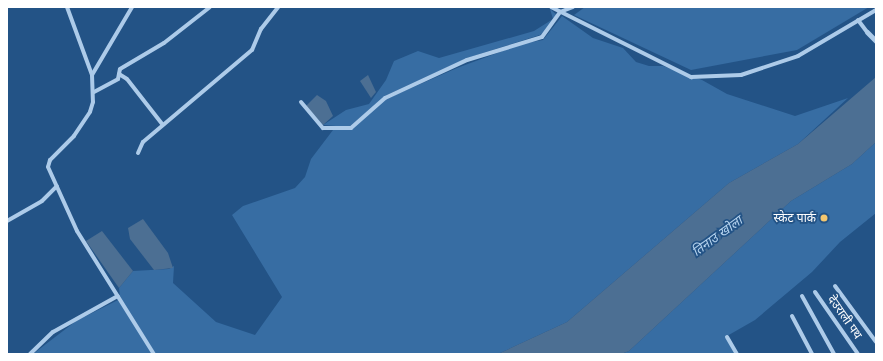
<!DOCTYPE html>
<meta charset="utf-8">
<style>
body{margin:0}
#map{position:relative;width:883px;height:361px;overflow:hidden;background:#235386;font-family:Inter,"Noto Sans Devanagari",sans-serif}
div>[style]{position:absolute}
.green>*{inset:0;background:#376da3}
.water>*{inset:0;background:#4c6f93}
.minor>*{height:4px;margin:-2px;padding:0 2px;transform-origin:2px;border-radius:2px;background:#adcbe9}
.tertiary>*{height:5px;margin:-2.5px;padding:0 2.5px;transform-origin:2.5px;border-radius:2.5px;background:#adcbe9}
.dots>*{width:11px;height:11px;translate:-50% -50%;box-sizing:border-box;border:2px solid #235386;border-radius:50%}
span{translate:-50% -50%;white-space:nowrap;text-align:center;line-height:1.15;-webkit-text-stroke:3.5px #235386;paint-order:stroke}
.poi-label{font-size:12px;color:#fff}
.right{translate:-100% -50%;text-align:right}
.street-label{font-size:12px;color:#fff}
.water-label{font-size:13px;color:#b8d5f0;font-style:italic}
.frame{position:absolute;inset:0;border:8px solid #fff;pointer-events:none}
</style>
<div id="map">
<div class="green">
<div style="clip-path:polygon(585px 7px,869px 7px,797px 50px,691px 70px,574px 15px)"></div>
<div style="clip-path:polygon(550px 9px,557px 15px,546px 30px,540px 35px,467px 58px,387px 95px,349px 127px,323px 125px,346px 110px,369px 104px,386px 80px,394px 61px,418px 51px,439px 58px,534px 31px,553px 19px)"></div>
<div style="clip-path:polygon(562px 16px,593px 38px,623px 48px,636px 62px,649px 66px,663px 66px,702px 80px,727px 94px,795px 116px,848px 98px,798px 144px,729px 183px,567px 322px,498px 354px,156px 354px,120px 298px,119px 288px,133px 271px,169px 269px,174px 266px,173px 283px,216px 322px,255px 335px,282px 297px,232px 215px,243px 206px,295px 188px,305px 177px,311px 159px,333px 130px,349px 129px,386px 99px,457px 68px,521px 44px,543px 40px)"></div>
<div style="clip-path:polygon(876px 142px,876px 213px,840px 242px,812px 272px,755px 320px,727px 336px,737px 354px,621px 354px,629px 351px,791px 201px,852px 164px)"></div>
<div style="clip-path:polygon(118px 300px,153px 354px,33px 354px,76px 321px)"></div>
</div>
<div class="water">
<div style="clip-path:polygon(368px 75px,376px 92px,371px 98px,360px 81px)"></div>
<div style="clip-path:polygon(876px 77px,876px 142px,852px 164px,791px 201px,629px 351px,621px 354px,498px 354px,567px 322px,729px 183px,798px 144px)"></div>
<div style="clip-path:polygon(317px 95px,326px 101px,333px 116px,323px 125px,306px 106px)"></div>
<div style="clip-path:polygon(143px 219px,168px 253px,173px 268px,154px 270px,130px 239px,128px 228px)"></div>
<div style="clip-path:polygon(102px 231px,133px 271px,119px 288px,86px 241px)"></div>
</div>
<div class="minor">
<div style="left:67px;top:7px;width:72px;rotate:69.8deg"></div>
<div style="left:92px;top:75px;width:27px;rotate:88deg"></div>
<div style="left:93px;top:102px;width:10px;rotate:107deg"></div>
<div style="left:90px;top:112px;width:29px;rotate:124deg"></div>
<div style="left:74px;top:136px;width:34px;rotate:135deg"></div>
<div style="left:50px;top:160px;width:7px;rotate:106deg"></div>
<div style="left:48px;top:167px;width:70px;rotate:65.6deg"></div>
<div style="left:77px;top:231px;width:145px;rotate:58deg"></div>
<div style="left:551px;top:7px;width:157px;rotate:26.6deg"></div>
<div style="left:691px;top:77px;width:50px;rotate:-2.3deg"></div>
<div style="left:741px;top:75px;width:60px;rotate:-18.4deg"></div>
<div style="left:798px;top:56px;width:91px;rotate:-30.5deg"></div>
<div style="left:858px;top:20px;width:15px;rotate:53deg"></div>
<div style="left:119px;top:74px;width:9px;rotate:32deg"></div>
<div style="left:127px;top:79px;width:58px;rotate:52deg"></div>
<div style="left:92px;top:75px;width:79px;rotate:-59.5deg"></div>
<div style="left:94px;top:92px;width:27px;rotate:-28deg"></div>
<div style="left:118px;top:79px;width:10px;rotate:-79deg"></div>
<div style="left:120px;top:69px;width:51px;rotate:-30.6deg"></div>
<div style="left:164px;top:43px;width:58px;rotate:-38deg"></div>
<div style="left:301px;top:102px;width:34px;rotate:50deg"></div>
<div style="left:323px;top:128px;width:28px"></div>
<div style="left:351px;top:128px;width:45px;rotate:-41.4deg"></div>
<div style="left:385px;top:98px;width:90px;rotate:-24.9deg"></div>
<div style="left:467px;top:60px;width:78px;rotate:-17deg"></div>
<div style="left:542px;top:37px;width:31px;rotate:-54deg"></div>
<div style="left:560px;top:12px;width:14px;rotate:-21deg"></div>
<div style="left:138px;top:153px;width:12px;rotate:-66deg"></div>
<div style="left:143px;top:142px;width:143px;rotate:-40.2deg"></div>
<div style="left:252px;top:50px;width:23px;rotate:-67deg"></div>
<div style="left:261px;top:29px;width:28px;rotate:-52deg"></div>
<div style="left:7px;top:221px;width:40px;rotate:-29.7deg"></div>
<div style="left:42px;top:201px;width:21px;rotate:-45deg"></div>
<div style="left:835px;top:286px;width:69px;rotate:53.8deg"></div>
<div style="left:815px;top:292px;width:75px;rotate:55.3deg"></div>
<div style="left:802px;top:296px;width:66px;rotate:61.1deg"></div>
<div style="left:792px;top:316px;width:43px;rotate:62.2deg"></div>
<div style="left:727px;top:337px;width:20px;rotate:60deg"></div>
<div style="left:30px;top:354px;width:32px;rotate:-44deg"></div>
<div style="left:53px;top:332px;width:74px;rotate:-29deg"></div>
</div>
<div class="tertiary">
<div style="left:867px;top:32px;width:13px;rotate:45deg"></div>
</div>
<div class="dots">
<div style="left:824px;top:218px;background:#f4c76f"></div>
</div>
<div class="poi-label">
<span class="right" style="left:816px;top:218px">स्केट पार्क</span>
</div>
<div class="street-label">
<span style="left:845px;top:317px;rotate:55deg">देउराली पथ</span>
</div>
<div class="water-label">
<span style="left:717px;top:236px;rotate:-36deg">तिनाउ खोला</span>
</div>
<div class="frame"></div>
</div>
